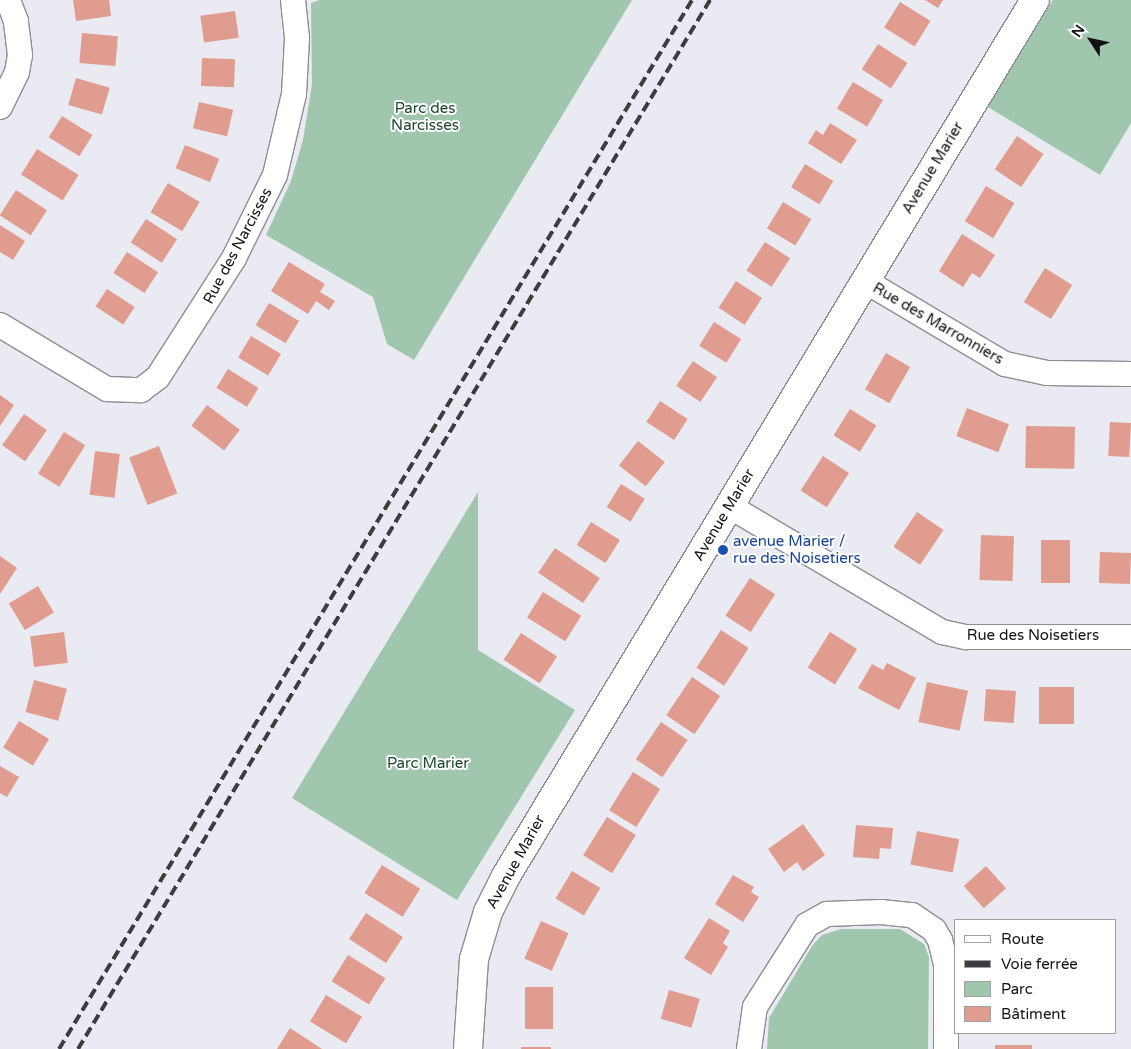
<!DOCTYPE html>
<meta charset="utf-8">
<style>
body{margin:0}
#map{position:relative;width:1131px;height:1049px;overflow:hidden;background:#e9eaf2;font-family:"Varela Round",sans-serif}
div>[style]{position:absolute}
.green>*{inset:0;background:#a0c6ad}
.building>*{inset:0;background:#e09c8e;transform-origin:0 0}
.roads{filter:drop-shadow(1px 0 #8d8e95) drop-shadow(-1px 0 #8d8e95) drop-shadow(0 1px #8d8e95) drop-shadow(0 -1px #8d8e95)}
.street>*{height:24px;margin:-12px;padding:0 12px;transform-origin:12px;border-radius:12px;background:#fff}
.secondary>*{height:28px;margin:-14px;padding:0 14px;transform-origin:14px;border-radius:14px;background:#fff}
.rail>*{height:4px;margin-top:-2px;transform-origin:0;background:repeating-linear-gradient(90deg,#3d3d41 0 10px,transparent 0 15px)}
.dots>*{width:14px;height:14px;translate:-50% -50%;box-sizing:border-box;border:2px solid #fff;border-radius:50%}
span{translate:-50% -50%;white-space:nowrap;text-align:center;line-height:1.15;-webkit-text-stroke:4px #fff;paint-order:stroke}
.park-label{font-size:15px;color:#19482e}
.street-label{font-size:15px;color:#131316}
.transit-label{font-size:15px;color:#164399}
.left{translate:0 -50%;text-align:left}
.legend{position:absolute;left:954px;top:919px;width:162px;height:115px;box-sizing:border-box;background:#fff;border:1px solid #a1a1a2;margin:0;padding:6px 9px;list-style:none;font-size:15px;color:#131316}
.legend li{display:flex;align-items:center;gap:10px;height:25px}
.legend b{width:25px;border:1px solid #a1a1a2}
.north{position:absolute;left:1066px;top:15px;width:50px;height:50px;-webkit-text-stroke:4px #fff;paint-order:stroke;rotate:305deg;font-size:14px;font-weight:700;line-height:20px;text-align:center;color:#131316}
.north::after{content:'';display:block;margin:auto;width:18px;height:22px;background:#131316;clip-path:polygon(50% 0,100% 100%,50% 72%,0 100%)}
</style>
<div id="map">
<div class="green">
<div style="clip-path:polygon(320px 0,632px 0,414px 360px,387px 344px,373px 297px,266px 235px,291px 181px,303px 140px,312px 84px,311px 3px)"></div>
<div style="clip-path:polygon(1053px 0,1131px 0,1131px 123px,1100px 175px,988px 107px)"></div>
<div style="clip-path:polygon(478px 492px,478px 650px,575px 710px,457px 900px,292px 798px)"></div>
<div style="clip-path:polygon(841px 929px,900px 929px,924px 944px,929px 957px,928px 1049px,767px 1049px,769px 1018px,812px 946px,822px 935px)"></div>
</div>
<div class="building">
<div style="clip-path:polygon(73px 0,109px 0,111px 16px,76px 21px)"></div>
<div style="clip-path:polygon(925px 0,943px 0,938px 8px)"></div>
<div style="left:900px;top:2px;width:36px;height:30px;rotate:32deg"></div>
<div style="left:235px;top:11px;width:27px;height:35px;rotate:82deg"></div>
<div style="left:82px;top:33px;width:36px;height:30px;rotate:5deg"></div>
<div style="left:878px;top:44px;width:35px;height:30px;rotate:33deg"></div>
<div style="left:202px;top:58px;width:33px;height:28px;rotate:2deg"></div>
<div style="left:76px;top:78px;width:35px;height:28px;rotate:16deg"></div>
<div style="left:853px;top:82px;width:35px;height:31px;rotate:31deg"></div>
<div style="left:199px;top:102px;width:35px;height:27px;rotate:13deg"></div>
<div style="left:62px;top:116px;width:36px;height:25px;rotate:32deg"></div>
<div style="clip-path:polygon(830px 123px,857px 140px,841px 164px,808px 143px,816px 130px,823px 135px)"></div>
<div style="left:1017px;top:136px;width:32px;height:40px;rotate:34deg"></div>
<div style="left:185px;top:145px;width:37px;height:25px;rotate:22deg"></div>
<div style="left:37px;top:149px;width:49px;height:30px;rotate:32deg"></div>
<div style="left:805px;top:164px;width:33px;height:27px;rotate:31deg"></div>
<div style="left:168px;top:183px;width:37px;height:34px;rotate:31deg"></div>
<div style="left:986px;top:186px;width:33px;height:41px;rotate:31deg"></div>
<div style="left:16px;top:190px;width:37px;height:30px;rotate:33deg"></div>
<div style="left:783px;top:202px;width:33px;height:31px;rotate:31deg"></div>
<div style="left:146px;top:219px;width:37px;height:28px;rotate:33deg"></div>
<div style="clip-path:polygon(0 225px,25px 241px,13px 260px,0 252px)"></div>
<div style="clip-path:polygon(962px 234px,995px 255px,980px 278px,972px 273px,963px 287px,939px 271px)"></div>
<div style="left:765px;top:242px;width:30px;height:34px;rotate:33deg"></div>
<div style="left:127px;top:252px;width:37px;height:25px;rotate:33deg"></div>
<div style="clip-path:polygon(289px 262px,325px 284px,320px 292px,335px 301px,329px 310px,316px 301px,308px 314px,271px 291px)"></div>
<div style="left:1045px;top:268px;width:32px;height:40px;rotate:32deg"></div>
<div style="left:736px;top:281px;width:31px;height:32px;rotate:33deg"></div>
<div style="left:107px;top:289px;width:33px;height:21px;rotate:33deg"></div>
<div style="left:269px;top:303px;width:35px;height:26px;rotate:31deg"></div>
<div style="left:714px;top:322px;width:32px;height:28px;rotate:32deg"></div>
<div style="left:251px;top:336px;width:35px;height:25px;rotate:31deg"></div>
<div style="left:886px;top:353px;width:28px;height:42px;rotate:30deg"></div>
<div style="left:693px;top:361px;width:29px;height:30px;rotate:34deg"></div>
<div style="left:228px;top:369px;width:36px;height:22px;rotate:32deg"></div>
<div style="clip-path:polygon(0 395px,14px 405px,0 426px)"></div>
<div style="left:660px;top:401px;width:33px;height:25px;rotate:33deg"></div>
<div style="left:207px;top:405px;width:41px;height:26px;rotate:37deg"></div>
<div style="left:967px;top:408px;width:45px;height:30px;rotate:21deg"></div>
<div style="left:850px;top:409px;width:31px;height:31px;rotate:32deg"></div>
<div style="left:24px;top:414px;width:28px;height:38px;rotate:35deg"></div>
<div style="left:1110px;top:422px;width:21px;height:34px;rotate:3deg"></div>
<div style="left:1026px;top:426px;width:49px;height:42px;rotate:1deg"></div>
<div style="left:64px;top:432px;width:25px;height:49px;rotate:32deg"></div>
<div style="left:638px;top:441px;width:34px;height:31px;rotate:38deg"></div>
<div style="left:159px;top:446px;width:51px;height:32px;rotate:69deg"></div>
<div style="left:95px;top:451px;width:25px;height:44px;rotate:7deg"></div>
<div style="left:823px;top:456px;width:31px;height:41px;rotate:33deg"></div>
<div style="left:621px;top:484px;width:28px;height:27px;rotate:32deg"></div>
<div style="left:917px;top:512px;width:32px;height:42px;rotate:34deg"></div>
<div style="left:591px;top:522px;width:34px;height:27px;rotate:32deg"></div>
<div style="left:981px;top:535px;width:33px;height:45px;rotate:2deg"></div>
<div style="left:1041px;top:540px;width:29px;height:43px"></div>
<div style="left:555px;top:548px;width:54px;height:30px;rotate:34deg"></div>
<div style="left:1100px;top:552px;width:31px;height:31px;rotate:2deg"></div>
<div style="clip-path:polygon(0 556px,17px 568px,0 594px)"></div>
<div style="left:750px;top:578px;width:30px;height:45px;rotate:33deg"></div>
<div style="left:38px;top:586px;width:31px;height:34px;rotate:59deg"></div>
<div style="left:543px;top:592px;width:45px;height:30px;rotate:32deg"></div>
<div style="left:721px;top:630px;width:33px;height:45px;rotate:33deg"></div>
<div style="left:64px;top:632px;width:31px;height:34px;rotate:83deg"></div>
<div style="left:830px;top:632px;width:32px;height:42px;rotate:32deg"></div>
<div style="left:521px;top:633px;width:43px;height:32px;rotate:33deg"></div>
<div style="clip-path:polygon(887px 663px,916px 678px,899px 710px,858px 688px,872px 664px,883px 670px)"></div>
<div style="left:692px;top:677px;width:34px;height:46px;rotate:34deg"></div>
<div style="left:34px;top:680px;width:34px;height:33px;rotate:15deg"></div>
<div style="left:927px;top:682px;width:42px;height:41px;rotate:12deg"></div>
<div style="left:1039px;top:687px;width:35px;height:37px"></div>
<div style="left:986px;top:689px;width:30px;height:32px;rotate:4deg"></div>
<div style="left:19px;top:721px;width:35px;height:31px;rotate:31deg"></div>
<div style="left:661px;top:722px;width:32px;height:45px;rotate:34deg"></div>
<div style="clip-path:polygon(0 766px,19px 777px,7px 797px,0 793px)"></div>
<div style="left:633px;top:772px;width:32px;height:45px;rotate:32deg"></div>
<div style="left:607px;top:817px;width:34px;height:45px;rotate:32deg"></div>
<div style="clip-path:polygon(803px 824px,825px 855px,803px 871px,797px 862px,784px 872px,768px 849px)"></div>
<div style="clip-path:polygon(856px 825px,893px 828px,891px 849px,880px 848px,879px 859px,853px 857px)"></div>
<div style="left:917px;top:831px;width:43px;height:34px;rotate:11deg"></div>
<div style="left:382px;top:865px;width:45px;height:33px;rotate:32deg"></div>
<div style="left:986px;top:866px;width:30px;height:30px;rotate:48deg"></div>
<div style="left:572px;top:871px;width:33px;height:32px;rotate:31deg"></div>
<div style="clip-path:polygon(733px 875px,754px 887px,751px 892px,759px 897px,743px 922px,715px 904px)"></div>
<div style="left:366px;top:913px;width:44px;height:31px;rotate:33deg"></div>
<div style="clip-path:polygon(709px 918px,730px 931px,723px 943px,728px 947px,711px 975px,684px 958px)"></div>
<div style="left:541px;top:921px;width:30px;height:41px;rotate:24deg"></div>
<div style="left:348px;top:955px;width:44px;height:31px;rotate:32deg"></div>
<div style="left:525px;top:987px;width:28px;height:42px"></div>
<div style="left:669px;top:990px;width:32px;height:30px;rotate:16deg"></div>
<div style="left:326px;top:995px;width:42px;height:31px;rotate:31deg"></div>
<div style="clip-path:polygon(290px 1028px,322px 1049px,277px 1049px)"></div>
<div style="left:995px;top:1045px;width:37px;height:4px"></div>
<div style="left:521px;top:1047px;width:30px;height:2px"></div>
</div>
<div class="roads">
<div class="street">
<div style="left:0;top:107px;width:39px;rotate:-64deg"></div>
<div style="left:17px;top:72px;width:17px;rotate:-80deg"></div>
<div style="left:20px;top:55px;width:34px;rotate:-97deg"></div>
<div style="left:16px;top:21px;width:22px;rotate:-111deg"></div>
<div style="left:865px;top:281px;width:163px;rotate:30.7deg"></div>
<div style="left:1005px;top:364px;width:43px;rotate:12.1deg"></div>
<div style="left:1047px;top:373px;width:84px;rotate:0.7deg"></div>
<div style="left:0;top:325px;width:125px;rotate:30.9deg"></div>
<div style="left:107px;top:389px;width:34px;rotate:2deg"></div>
<div style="left:141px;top:390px;width:21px;rotate:-37deg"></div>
<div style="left:158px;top:377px;width:141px;rotate:-57.4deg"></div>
<div style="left:234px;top:258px;width:93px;rotate:-63.7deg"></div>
<div style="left:275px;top:175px;width:83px;rotate:-76.8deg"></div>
<div style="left:294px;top:94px;width:56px;rotate:-86.9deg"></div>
<div style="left:297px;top:38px;width:38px;rotate:-96deg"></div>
<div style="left:729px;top:506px;width:247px;rotate:30.6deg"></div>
<div style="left:942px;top:632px;width:25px;rotate:12deg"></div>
<div style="left:966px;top:637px;width:165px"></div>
<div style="left:749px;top:1049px;width:42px;rotate:-81.9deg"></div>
<div style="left:755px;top:1007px;width:97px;rotate:-57.6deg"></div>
<div style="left:807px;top:925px;width:23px;rotate:-29deg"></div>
<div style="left:827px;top:914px;width:54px;rotate:-2.1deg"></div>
<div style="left:881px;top:912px;width:31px;rotate:6deg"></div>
<div style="left:912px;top:915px;width:27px;rotate:34deg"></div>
<div style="left:934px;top:930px;width:12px;rotate:59deg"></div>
<div style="left:940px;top:940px;width:25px;rotate:76deg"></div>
<div style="left:946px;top:964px;width:85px;rotate:90deg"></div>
</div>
<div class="secondary">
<div style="left:468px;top:1049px;width:90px;rotate:-86.2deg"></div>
<div style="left:474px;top:959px;width:49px;rotate:-73.4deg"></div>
<div style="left:488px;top:912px;width:40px;rotate:-63.4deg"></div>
<div style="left:506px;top:876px;width:1023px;rotate:-58.87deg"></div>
</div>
</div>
<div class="rail">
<div style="left:59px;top:1049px;width:1225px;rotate:-58.89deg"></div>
<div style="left:78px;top:1049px;width:1225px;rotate:-58.93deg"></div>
</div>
<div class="dots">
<div style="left:723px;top:550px;background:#1a4fb4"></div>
</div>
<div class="park-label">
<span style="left:425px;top:117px">Parc des<br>Narcisses</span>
<span style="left:428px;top:764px">Parc Marier</span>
</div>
<div class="street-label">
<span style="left:933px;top:168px;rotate:-59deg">Avenue Marier</span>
<span style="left:238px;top:246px;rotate:-62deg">Rue des Narcisses</span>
<span style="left:938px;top:324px;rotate:30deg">Rue des Marronniers</span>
<span style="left:724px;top:515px;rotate:-59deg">Avenue Marier</span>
<span style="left:1033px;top:636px">Rue des Noisetiers</span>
<span style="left:516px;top:862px;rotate:-61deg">Avenue Marier</span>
</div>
<div class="transit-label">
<span class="left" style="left:733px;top:550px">avenue Marier /<br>rue des Noisetiers</span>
</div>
<ul class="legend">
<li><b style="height:6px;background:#fff"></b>Route</li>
<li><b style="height:6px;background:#3d3d41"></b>Voie ferrée</li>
<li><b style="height:14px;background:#a0c6ad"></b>Parc</li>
<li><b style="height:14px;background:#e09c8e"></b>Bâtiment</li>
</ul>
<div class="north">N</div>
</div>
